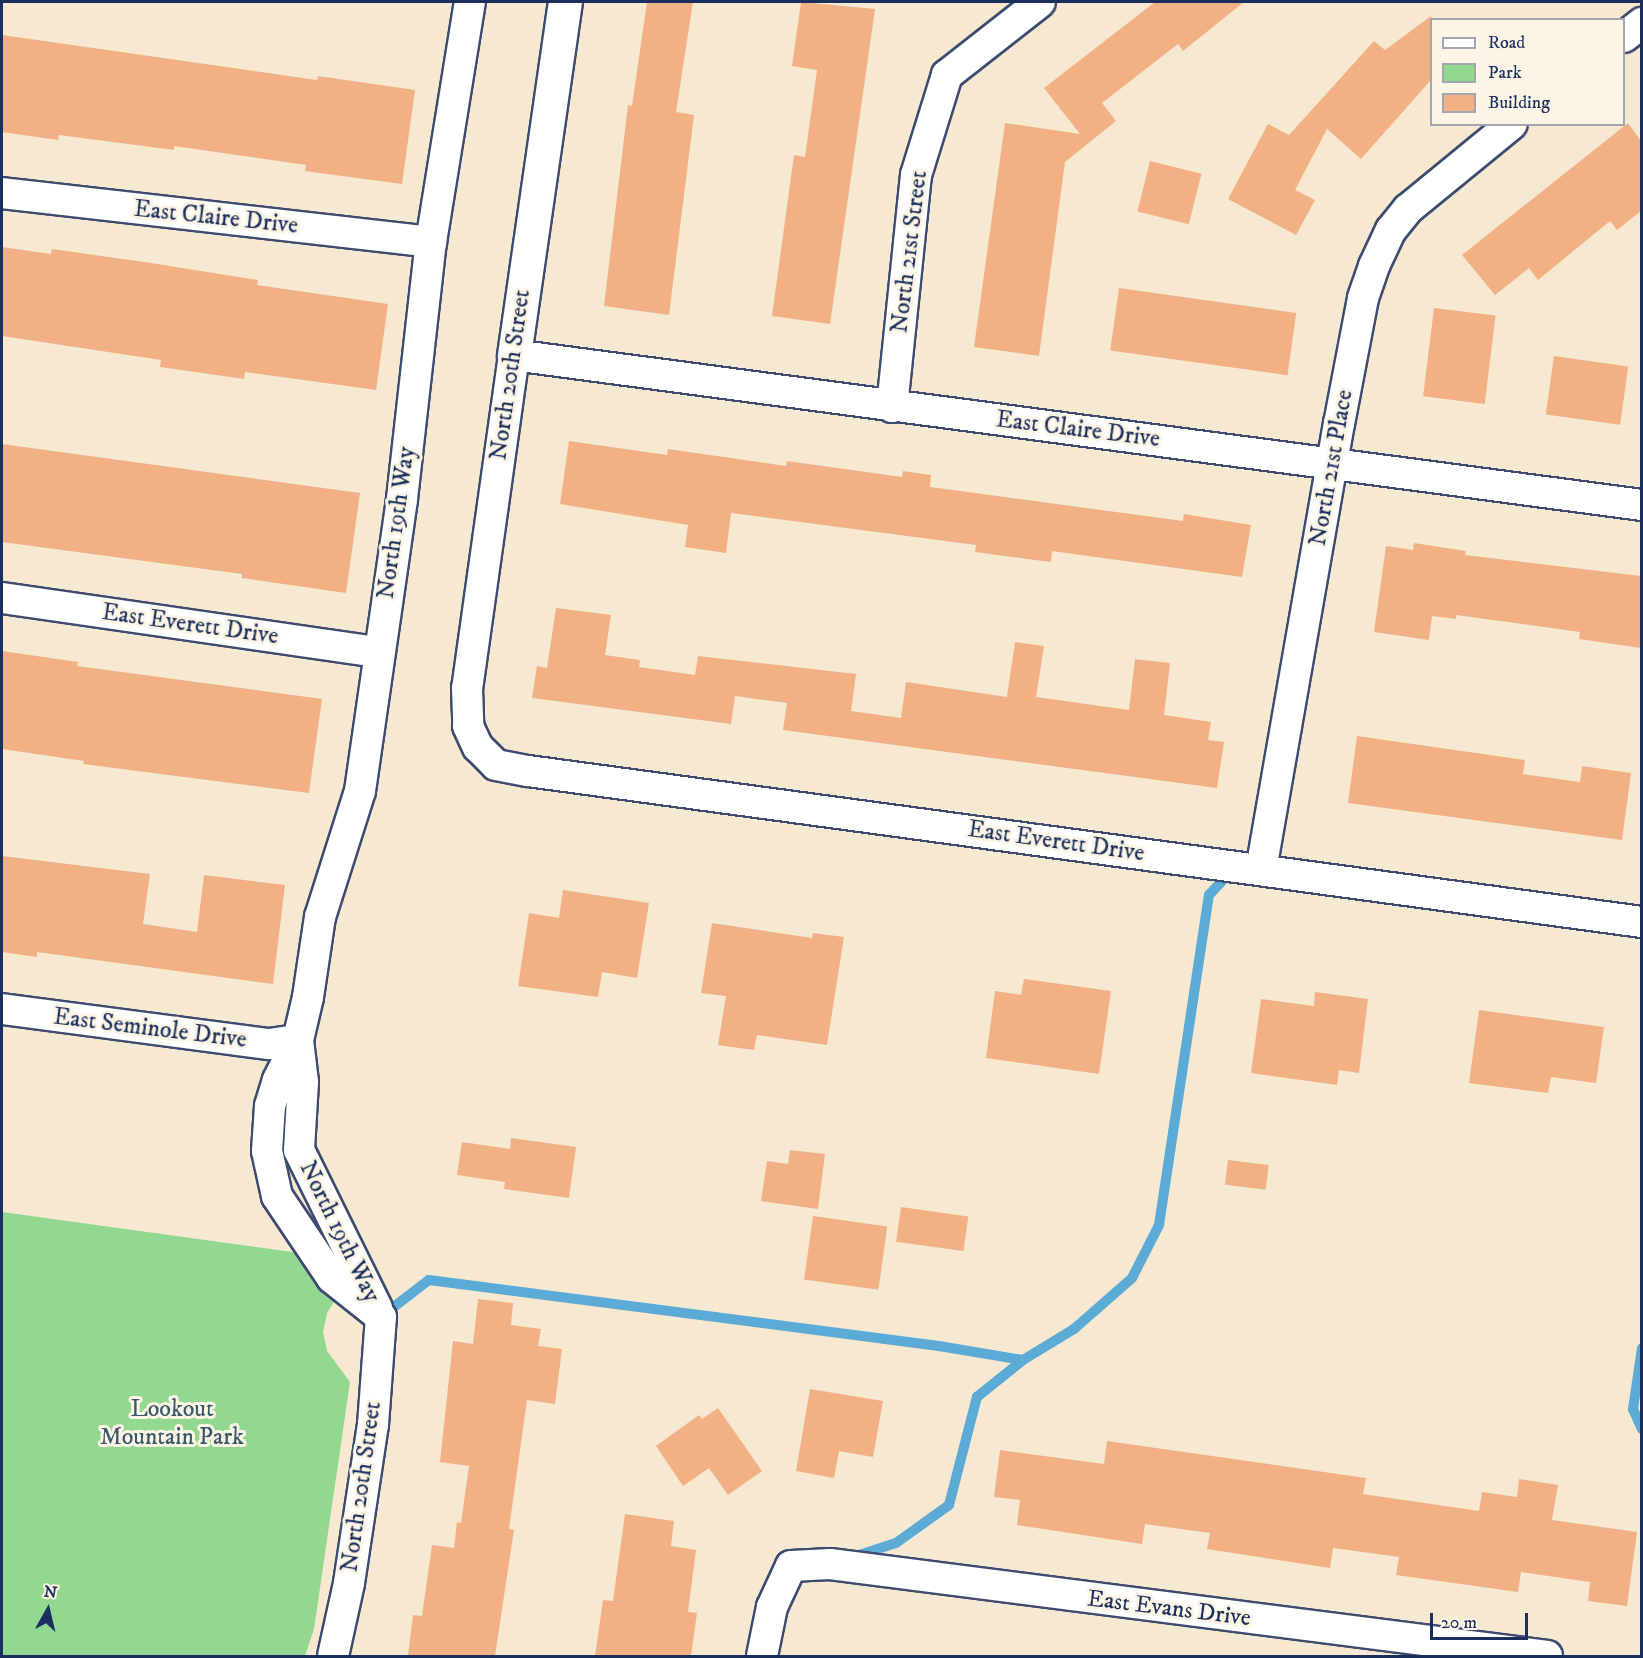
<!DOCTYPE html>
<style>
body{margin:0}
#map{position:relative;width:1643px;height:1658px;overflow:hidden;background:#f7e8d1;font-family:"IM FELL DW Pica",serif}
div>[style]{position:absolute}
.green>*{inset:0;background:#92d891}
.stream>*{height:10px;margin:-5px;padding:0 5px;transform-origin:5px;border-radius:5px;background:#5cabd6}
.building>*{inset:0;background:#f1b185;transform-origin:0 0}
.roads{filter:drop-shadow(2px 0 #3c4b6f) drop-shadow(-2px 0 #3c4b6f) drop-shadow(0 2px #3c4b6f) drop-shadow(0 -2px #3c4b6f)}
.minor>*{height:30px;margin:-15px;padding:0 15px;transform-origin:15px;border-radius:15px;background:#fff}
.tertiary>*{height:33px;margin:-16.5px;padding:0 16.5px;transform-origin:16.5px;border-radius:16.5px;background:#fff}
span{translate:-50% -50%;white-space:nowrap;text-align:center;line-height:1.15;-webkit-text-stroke:6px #fcf5e5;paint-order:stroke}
.street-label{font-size:24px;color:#1b2f5e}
.park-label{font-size:24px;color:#39596b}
.frame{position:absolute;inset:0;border:3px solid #1b2f5e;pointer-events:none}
.legend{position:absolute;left:1430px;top:18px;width:195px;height:108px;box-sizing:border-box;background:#fcf5e5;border:2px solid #a2a6af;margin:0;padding:8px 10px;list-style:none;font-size:18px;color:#1b2f5e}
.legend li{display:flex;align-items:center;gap:12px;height:30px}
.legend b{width:30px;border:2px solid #a2a6af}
.north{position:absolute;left:18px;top:1580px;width:60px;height:60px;-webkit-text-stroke:4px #fcf5e5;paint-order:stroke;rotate:8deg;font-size:16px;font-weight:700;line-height:24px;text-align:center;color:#1b2f5e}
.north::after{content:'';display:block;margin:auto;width:21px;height:27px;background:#1b2f5e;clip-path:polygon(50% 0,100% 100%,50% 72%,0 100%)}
.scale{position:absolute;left:1430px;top:1613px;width:98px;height:27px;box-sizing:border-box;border:3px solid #1b2f5e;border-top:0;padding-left:8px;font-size:18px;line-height:21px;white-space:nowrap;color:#1b2f5e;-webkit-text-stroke:4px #fcf5e5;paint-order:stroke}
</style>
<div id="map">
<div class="green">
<div style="clip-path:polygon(2px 1212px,307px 1254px,339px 1294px,327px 1313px,323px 1332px,327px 1351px,350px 1382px,314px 1629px,305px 1656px,2px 1656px)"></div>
</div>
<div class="stream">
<div style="left:382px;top:1316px;width:59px;rotate:-37.5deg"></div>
<div style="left:429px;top:1280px;width:514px;rotate:7.37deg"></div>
<div style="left:939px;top:1346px;width:85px;rotate:9.5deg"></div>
<div style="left:1642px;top:1348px;width:62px;rotate:98.4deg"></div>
<div style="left:1633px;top:1409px;width:22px;rotate:66deg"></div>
<div style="left:850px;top:1558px;width:48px;rotate:-18.1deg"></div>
<div style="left:896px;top:1543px;width:65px;rotate:-35.6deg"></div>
<div style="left:949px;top:1505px;width:112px;rotate:-75.5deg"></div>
<div style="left:977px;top:1397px;width:59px;rotate:-38.8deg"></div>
<div style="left:1023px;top:1360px;width:60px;rotate:-31.3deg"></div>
<div style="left:1074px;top:1329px;width:77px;rotate:-41.3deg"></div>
<div style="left:1132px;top:1278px;width:59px;rotate:-63deg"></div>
<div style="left:1159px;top:1225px;width:334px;rotate:-81.4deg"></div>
<div style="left:1209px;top:895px;width:34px;rotate:-47deg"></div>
</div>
<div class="building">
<div style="clip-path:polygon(647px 2px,693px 2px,676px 112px,694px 115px,669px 315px,604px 306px,628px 105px,632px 106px)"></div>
<div style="clip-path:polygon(801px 2px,875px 9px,830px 324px,772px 316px,794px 155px,805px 157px,817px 70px,792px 66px)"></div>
<div style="clip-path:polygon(1155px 2px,1244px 2px,1183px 51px,1178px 44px,1102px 103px,1116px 121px,1065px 162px,1039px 356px,974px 347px,1005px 123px,1080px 134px,1044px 88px)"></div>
<div style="clip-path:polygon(1431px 16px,1431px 80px,1361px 159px,1327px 129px,1295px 190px,1315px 200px,1296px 235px,1228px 199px,1268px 124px,1289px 135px,1374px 41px,1385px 50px)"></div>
<div style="clip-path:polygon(2px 35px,317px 80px,318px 76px,415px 90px,402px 184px,305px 171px,306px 165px,174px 146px,174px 150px,59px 135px,58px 140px,2px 132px)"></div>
<div style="clip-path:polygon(1628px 123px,1641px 141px,1641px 211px,1617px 230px,1610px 221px,1538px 280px,1529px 268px,1495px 295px,1462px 255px)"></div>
<div style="left:1150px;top:161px;width:53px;height:52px;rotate:14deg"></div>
<div style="clip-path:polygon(2px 247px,51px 254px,52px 249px,151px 263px,258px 280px,257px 285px,388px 304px,376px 390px,245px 372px,244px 379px,160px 367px,161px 360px,2px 336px)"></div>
<div style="left:1119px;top:288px;width:179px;height:63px;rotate:8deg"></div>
<div style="left:1434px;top:308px;width:62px;height:89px;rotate:7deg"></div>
<div style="left:1554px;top:356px;width:75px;height:59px;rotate:8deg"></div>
<div style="clip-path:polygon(569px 441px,667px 455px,668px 449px,786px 466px,787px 461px,902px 477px,903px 471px,931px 475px,930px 487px,1183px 521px,1184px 514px,1251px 525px,1242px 577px,1052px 551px,1051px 562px,975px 552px,976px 545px,731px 513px,726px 553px,685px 547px,688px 525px,560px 504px)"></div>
<div style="clip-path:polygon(2px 444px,360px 493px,346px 593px,242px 578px,242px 574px,2px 542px)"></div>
<div style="clip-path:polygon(1414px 543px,1466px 551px,1465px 555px,1641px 576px,1641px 648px,1579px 639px,1580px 632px,1456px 615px,1456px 619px,1432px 616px,1429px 640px,1374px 632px,1386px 546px,1413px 550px)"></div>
<div style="clip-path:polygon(556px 608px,611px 615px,605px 655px,640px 660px,639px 667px,695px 675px,698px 656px,856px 674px,851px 711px,901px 718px,906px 682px,1007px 697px,1015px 642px,1044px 646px,1036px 697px,1129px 710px,1135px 659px,1170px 663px,1164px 715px,1211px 722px,1208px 740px,1224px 742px,1217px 788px,783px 730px,787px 703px,735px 696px,731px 724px,532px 698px,537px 666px,547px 668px)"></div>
<div style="clip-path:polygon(2px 651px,78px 662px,77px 666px,322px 699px,309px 793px,83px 764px,84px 761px,2px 749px)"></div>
<div style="clip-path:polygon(1357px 736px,1525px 760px,1523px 774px,1580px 782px,1582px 766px,1631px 773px,1622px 840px,1348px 803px)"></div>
<div style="clip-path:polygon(2px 856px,150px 874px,143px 924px,197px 932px,204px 875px,285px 885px,273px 984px,37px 952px,37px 957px,2px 952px)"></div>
<div style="clip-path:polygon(563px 890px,649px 903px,637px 978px,602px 972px,598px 997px,518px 986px,529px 913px,559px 918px)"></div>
<div style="clip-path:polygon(712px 923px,812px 938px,813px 933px,844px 937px,827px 1045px,757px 1035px,754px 1050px,718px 1045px,726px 996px,701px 993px)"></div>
<div style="clip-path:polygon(1024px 979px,1111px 991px,1099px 1074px,986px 1058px,995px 991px,1021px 995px)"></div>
<div style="clip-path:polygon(1315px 992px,1368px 999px,1359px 1073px,1339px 1070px,1337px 1085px,1251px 1073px,1261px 999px,1314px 1006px)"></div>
<div style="clip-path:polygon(1479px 1010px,1604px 1027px,1596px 1083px,1551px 1077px,1548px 1093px,1469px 1083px)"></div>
<div style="clip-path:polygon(511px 1138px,576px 1147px,569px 1198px,504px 1189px,505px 1182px,457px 1175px,462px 1142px,510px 1149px)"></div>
<div style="clip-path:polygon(790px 1150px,825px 1154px,818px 1209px,761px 1201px,767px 1161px,788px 1164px)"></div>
<div style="left:1228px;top:1160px;width:41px;height:25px;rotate:7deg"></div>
<div style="left:901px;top:1207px;width:68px;height:35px;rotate:8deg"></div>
<div style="left:813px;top:1216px;width:75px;height:64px;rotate:8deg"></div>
<div style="clip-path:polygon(478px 1299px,513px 1303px,511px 1325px,541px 1329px,538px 1346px,562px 1349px,555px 1404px,527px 1400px,509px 1529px,514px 1530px,495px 1656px,408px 1656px,413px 1615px,422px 1616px,432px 1545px,454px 1548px,457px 1522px,461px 1523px,469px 1466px,440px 1462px,453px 1341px,473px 1344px)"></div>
<div style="clip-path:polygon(810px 1389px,883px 1401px,873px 1457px,839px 1451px,834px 1478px,796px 1471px)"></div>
<div style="clip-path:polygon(718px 1408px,762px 1471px,728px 1495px,709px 1468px,683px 1486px,656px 1446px,699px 1415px,702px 1419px)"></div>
<div style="clip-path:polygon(1107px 1441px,1366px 1478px,1363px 1494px,1479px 1511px,1482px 1492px,1517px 1497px,1519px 1479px,1558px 1485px,1552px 1520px,1637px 1532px,1627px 1606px,1588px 1601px,1590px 1582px,1521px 1572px,1518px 1592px,1396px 1575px,1399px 1557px,1333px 1548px,1330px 1568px,1207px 1549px,1210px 1533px,1145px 1524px,1142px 1544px,1017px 1525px,1020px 1500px,994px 1497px,1000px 1450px,1104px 1464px)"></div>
<div style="clip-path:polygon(625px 1514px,674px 1521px,671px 1546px,696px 1550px,688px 1612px,697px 1613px,691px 1656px,595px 1656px,603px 1600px,613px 1601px)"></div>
</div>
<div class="roads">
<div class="minor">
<div style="left:1624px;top:37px;width:23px;rotate:-38deg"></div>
<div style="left:2px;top:193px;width:432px;rotate:6.5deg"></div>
<div style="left:892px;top:407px;width:233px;rotate:-84.1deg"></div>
<div style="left:916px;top:175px;width:105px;rotate:-72.8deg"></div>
<div style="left:947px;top:75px;width:118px;rotate:-38.1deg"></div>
<div style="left:1642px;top:505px;width:1138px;rotate:-172.43deg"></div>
<div style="left:514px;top:355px;width:336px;rotate:98deg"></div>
<div style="left:467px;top:688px;width:38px;rotate:88deg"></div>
<div style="left:468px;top:726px;width:23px;rotate:65deg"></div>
<div style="left:478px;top:747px;width:25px;rotate:45deg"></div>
<div style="left:496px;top:765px;width:33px;rotate:11deg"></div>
<div style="left:528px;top:771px;width:1124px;rotate:7.72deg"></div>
<div style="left:2px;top:598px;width:381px;rotate:8.2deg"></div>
<div style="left:1261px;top:870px;width:453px;rotate:-80.1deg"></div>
<div style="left:1339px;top:424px;width:128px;rotate:-79.2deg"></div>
<div style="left:1363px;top:298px;width:34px;rotate:-71deg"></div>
<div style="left:1374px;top:266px;width:40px;rotate:-65deg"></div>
<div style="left:1391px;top:230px;width:27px;rotate:-51deg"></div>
<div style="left:1408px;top:209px;width:134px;rotate:-39.3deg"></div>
<div style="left:2px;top:1009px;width:269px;rotate:7.5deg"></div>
<div style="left:269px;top:1044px;width:29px;rotate:-8deg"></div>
<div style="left:298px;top:1040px;width:42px;rotate:83.2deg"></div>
<div style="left:303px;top:1082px;width:68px;rotate:93.4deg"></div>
<div style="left:299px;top:1150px;width:176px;rotate:63.7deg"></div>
<div style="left:381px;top:1317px;width:63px;rotate:-141.5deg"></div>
<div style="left:332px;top:1278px;width:99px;rotate:-123.9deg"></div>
<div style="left:277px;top:1196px;width:46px;rotate:-102.5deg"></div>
<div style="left:267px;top:1151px;width:45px;rotate:-86.2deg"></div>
<div style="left:270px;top:1106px;width:27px;rotate:-73deg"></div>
<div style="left:278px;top:1080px;width:45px;rotate:-63.4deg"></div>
<div style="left:298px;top:1040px;width:44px;rotate:-76.9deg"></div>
<div style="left:308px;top:997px;width:81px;rotate:-81.5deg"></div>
<div style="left:320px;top:917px;width:132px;rotate:-72.4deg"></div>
<div style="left:360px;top:791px;width:295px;rotate:-81.8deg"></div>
<div style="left:402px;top:499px;width:259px;rotate:-83.6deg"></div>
<div style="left:431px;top:242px;width:243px;rotate:-80.8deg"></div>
<div style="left:333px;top:1656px;width:75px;rotate:-77.6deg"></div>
<div style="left:349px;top:1583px;width:160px;rotate:-81.4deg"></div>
<div style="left:373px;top:1425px;width:108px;rotate:-85.8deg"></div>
<div style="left:762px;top:1656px;width:50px;rotate:-78.5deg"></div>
<div style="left:772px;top:1607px;width:45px;rotate:-65.1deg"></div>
<div style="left:791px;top:1566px;width:39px;rotate:-3deg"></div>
<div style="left:830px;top:1564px;width:723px;rotate:7.31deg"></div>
</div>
<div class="tertiary">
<div style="left:514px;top:355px;width:357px;rotate:-81.8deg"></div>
</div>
</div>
<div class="street-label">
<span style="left:216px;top:218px;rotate:6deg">East Claire Drive</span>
<span style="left:910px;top:252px;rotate:-83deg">North 21st Street</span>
<span style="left:511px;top:375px;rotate:-82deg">North 20th Street</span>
<span style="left:1078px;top:430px;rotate:7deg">East Claire Drive</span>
<span style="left:1332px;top:468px;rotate:-80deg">North 21st Place</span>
<span style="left:397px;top:523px;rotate:-82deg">North 19th Way</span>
<span style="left:190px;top:625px;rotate:8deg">East Everett Drive</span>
<span style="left:1056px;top:842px;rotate:8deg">East Everett Drive</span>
<span style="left:150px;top:1029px;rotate:7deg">East Seminole Drive</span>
<span style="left:339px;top:1232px;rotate:64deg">North 19th Way</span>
<span style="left:362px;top:1487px;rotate:-82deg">North 20th Street</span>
<span style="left:1169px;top:1609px;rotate:7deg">East Evans Drive</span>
</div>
<div class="park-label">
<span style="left:172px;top:1424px">Lookout<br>Mountain Park</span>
</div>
<div class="frame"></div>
<ul class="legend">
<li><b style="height:8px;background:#fff"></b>Road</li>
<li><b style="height:16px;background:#92d891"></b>Park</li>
<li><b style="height:16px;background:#f1b185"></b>Building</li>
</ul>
<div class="north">N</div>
<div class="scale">20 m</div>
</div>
